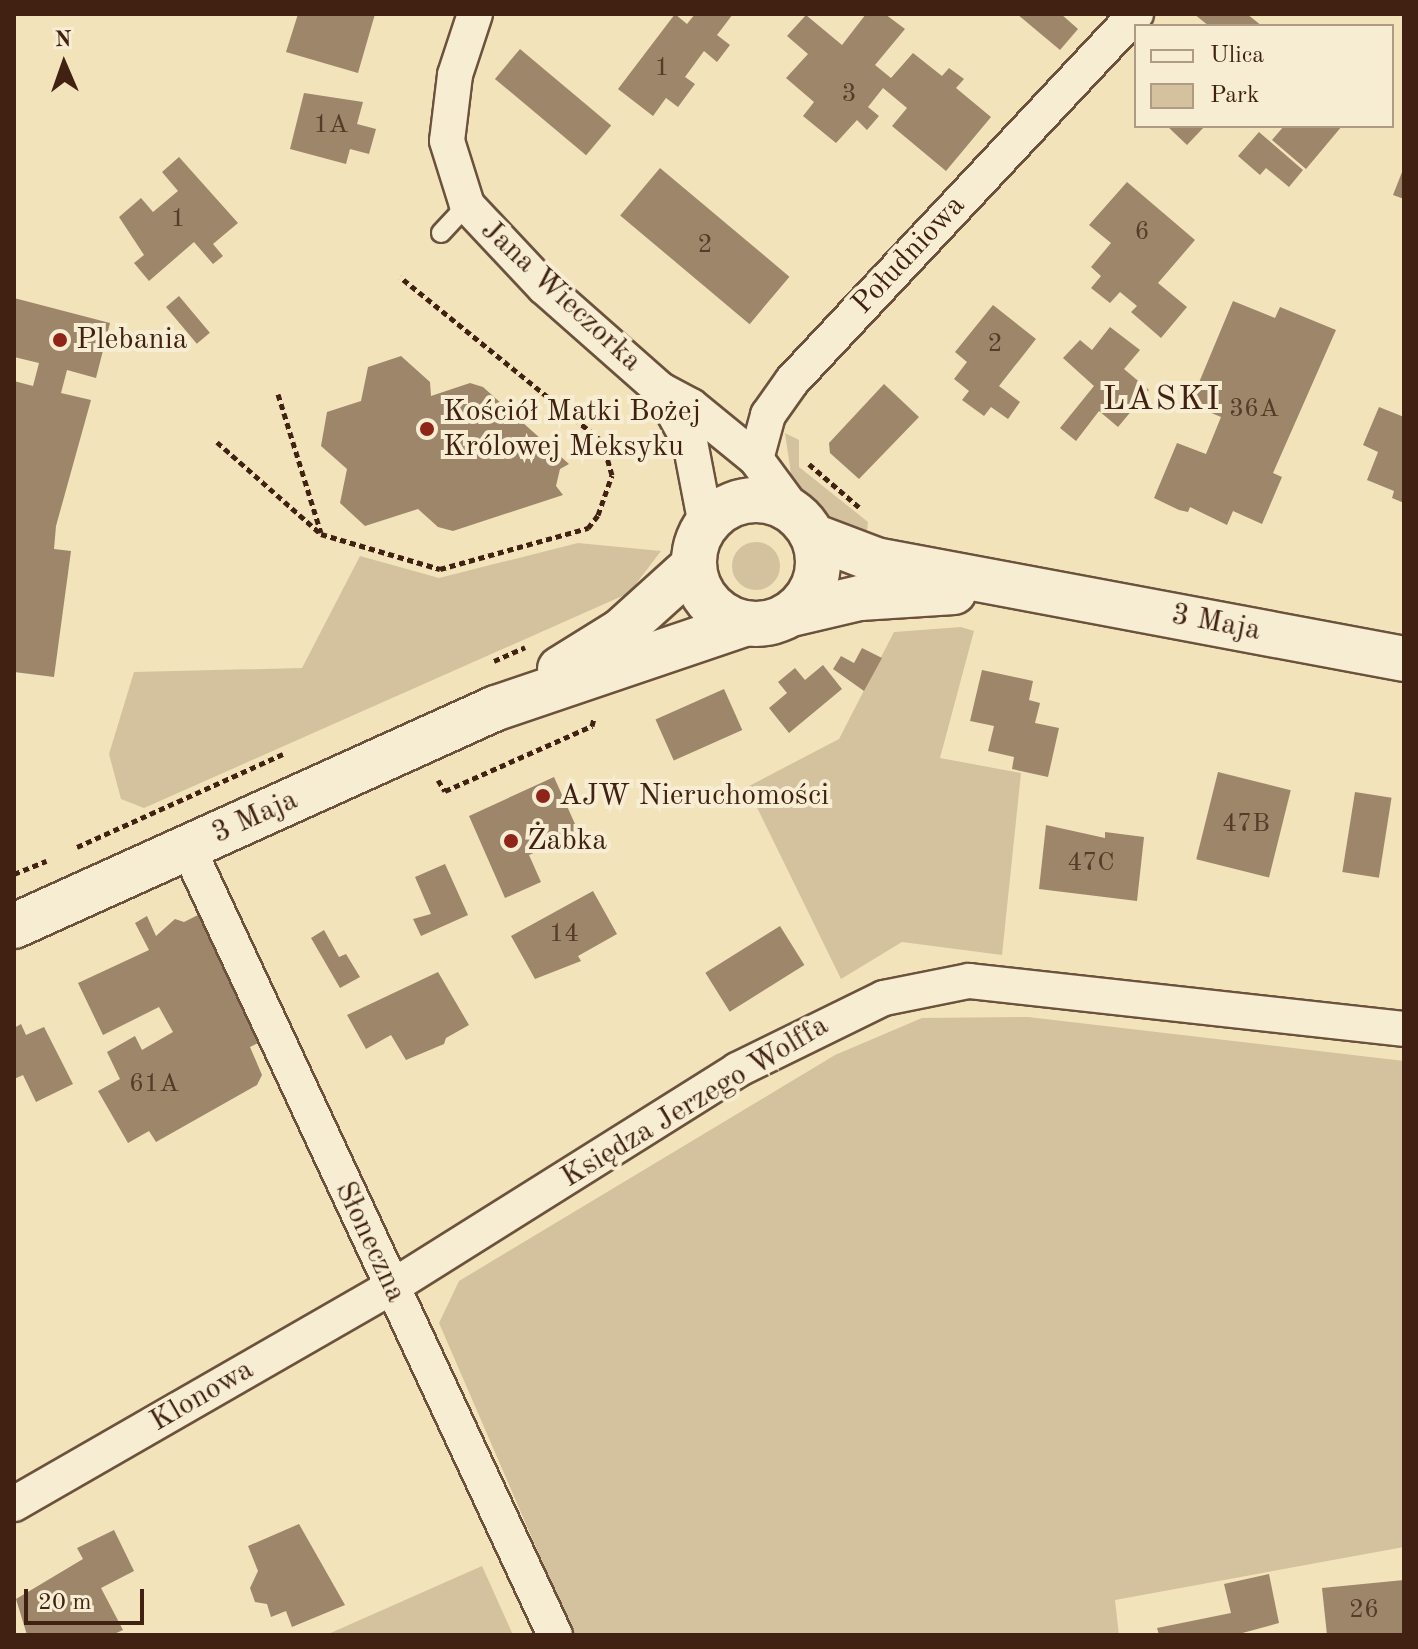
<!DOCTYPE html>
<meta charset="utf-8">
<style>
body{margin:0}
#map{position:relative;width:1418px;height:1649px;overflow:hidden;background:#f2e3bb;font-family:"Old Standard TT",serif}
div>[style]{position:absolute}
.green>*{inset:0;background:#d4c29e}
.round{border-radius:50%}
.building>*{inset:0;background:#9d866a;transform-origin:0 0}
.path>*{height:5px;margin-top:-2.5px;transform-origin:0;background:repeating-linear-gradient(90deg,#402112 0 6px,transparent 0 10px)}
.roads{filter:drop-shadow(2px 0 #6c523c) drop-shadow(-2px 0 #6c523c) drop-shadow(0 2px #6c523c) drop-shadow(0 -2px #6c523c)}
.service>*{height:18px;margin:-9px;padding:0 9px;transform-origin:9px;border-radius:9px;background:#f7edd3}
.minor>*{height:34px;margin:-17px;padding:0 17px;transform-origin:17px;border-radius:17px;background:#f7edd3}
.tertiary>*{height:44px;margin:-22px;padding:0 22px;transform-origin:22px;border-radius:22px;background:#f7edd3}
.tertiary>.ring{margin:-22px;padding:0;box-sizing:content-box;background:none;border:44px solid #f7edd3;border-radius:50%}
.dots>*{width:22px;height:22px;translate:-50% -50%;box-sizing:border-box;border:4px solid #f7edd3;border-radius:50%}
span{translate:-50% -50%;white-space:nowrap;text-align:center;line-height:1.15;-webkit-text-stroke:8px #f7edd3;paint-order:stroke}
.number-label{font-size:26px;color:#573a28}
.number-label span{-webkit-text-stroke-width:0}
.street-label{font-size:30px;color:#402112}
.poi-label{font-size:30px;color:#402112}
.left{translate:0 -50%;text-align:left}
.quarter-label{font-size:34px;color:#402112;letter-spacing:2px}
.frame{position:absolute;inset:0;border:16px solid #402112;pointer-events:none}
.legend{position:absolute;left:1134px;top:24px;width:260px;height:104px;box-sizing:border-box;background:#f7edd3;border:2px solid #ae9b86;margin:0;padding:10px 14px;list-style:none;font-size:24px;color:#402112}
.legend li{display:flex;align-items:center;gap:16px;height:40px}
.legend b{width:40px;border:2px solid #ae9b86}
.north{position:absolute;left:24px;top:24px;width:80px;height:80px;-webkit-text-stroke:6px #f7edd3;paint-order:stroke;rotate:358deg;font-size:22px;font-weight:700;line-height:32px;text-align:center;color:#402112}
.north::after{content:'';display:block;margin:auto;width:28px;height:36px;background:#402112;clip-path:polygon(50% 0,100% 100%,50% 72%,0 100%)}
.scale{position:absolute;left:24px;top:1589px;width:120px;height:36px;box-sizing:border-box;border:4px solid #402112;border-top:0;padding-left:10px;font-size:24px;line-height:28px;white-space:nowrap;color:#402112;-webkit-text-stroke:6px #f7edd3;paint-order:stroke}
</style>
<div id="map">
<div class="green">
<div style="clip-path:polygon(785px 433px,799px 440px,799px 467px,868px 522px,866px 539px,821px 517px,802px 497px,792px 481px)"></div>
<div class="round" style="left:732px;top:542px;width:48px;height:48px"></div>
<div style="clip-path:polygon(578px 543px,661px 551px,629px 593px,144px 808px,121px 799px,109px 754px,134px 672px,302px 668px,360px 556px,439px 578px)"></div>
<div style="clip-path:polygon(961px 627px,974px 631px,940px 758px,1021px 773px,1002px 955px,902px 942px,841px 979px,747px 787px,839px 739px,894px 632px)"></div>
<div style="clip-path:polygon(1028px 1017px,1404px 1061px,1404px 1547px,1115px 1600px,1119px 1635px,574px 1635px,439px 1323px,459px 1281px,835px 1055px,922px 1018px)"></div>
<div style="clip-path:polygon(482px 1566px,513px 1635px,326px 1635px)"></div>
</div>
<div class="building">
<div style="clip-path:polygon(298px 14px,375px 14px,358px 73px,286px 52px)"></div>
<div style="clip-path:polygon(675px 14px,687px 24px,695px 14px,733px 14px,717px 35px,730px 45px,717px 62px,704px 51px,685px 77px,695px 84px,678px 107px,666px 98px,653px 116px,618px 89px)"></div>
<div style="clip-path:polygon(866px 14px,885px 14px,905px 29px,875px 65px,891px 78px,913px 53px,942px 76px,949px 68px,964px 79px,956px 88px,991px 117px,946px 171px,892px 126px,907px 108px,883px 88px,868px 107px,879px 116px,867px 130px,857px 120px,836px 143px,803px 116px,814px 102px,786px 78px,808px 54px,787px 36px,806px 15px,842px 45px)"></div>
<div style="clip-path:polygon(1017px 14px,1061px 14px,1078px 29px,1060px 50px)"></div>
<div style="clip-path:polygon(1194px 14px,1247px 14px,1262px 26px,1209px 26px)"></div>
<div style="left:520px;top:49px;width:119px;height:39px;rotate:40deg"></div>
<div style="clip-path:polygon(304px 93px,363px 102px,357px 124px,376px 129px,369px 154px,350px 149px,346px 164px,290px 149px)"></div>
<div style="clip-path:polygon(1167px 126px,1205px 126px,1187px 145px)"></div>
<div style="clip-path:polygon(1284px 126px,1342px 126px,1306px 169px,1272px 140px)"></div>
<div style="clip-path:polygon(1259px 132px,1303px 170px,1289px 187px,1266px 168px,1260px 175px,1238px 156px)"></div>
<div style="clip-path:polygon(179px 157px,238px 223px,213px 244px,223px 256px,213px 264px,194px 242px,149px 281px,134px 263px,144px 255px,119px 217px,141px 198px,153px 212px,178px 191px,162px 172px)"></div>
<div style="clip-path:polygon(1404px 167px,1404px 199px,1393px 195px)"></div>
<div style="left:660px;top:168px;width:169px;height:62px;rotate:40deg"></div>
<div style="clip-path:polygon(1127px 182px,1195px 240px,1158px 283px,1187px 307px,1161px 338px,1131px 312px,1137px 306px,1120px 292px,1110px 303px,1091px 288px,1101px 276px,1091px 267px,1111px 243px,1089px 225px)"></div>
<div style="left:179px;top:296px;width:48px;height:17px;rotate:50deg"></div>
<div style="clip-path:polygon(14px 298px,110px 323px,96px 378px,67px 370px,61px 393px,91px 400px,56px 526px,54px 549px,71px 551px,54px 677px,14px 672px,14px 381px,33px 386px,39px 363px,14px 357px)"></div>
<div style="clip-path:polygon(1233px 301px,1275px 318px,1280px 307px,1336px 330px,1273px 473px,1282px 477px,1262px 524px,1233px 511px,1227px 525px,1190px 507px,1188px 512px,1179px 510px,1154px 498px,1177px 443px,1206px 454px,1221px 417px,1190px 404px)"></div>
<div style="clip-path:polygon(993px 305px,1036px 339px,999px 386px,1020px 402px,1008px 419px,991px 407px,984px 416px,962px 400px,969px 391px,954px 379px,967px 362px,955px 352px)"></div>
<div style="clip-path:polygon(1110px 327px,1140px 350px,1124px 369px,1149px 390px,1118px 427px,1099px 411px,1076px 441px,1060px 428px,1094px 386px,1063px 358px,1080px 340px,1092px 350px)"></div>
<div style="clip-path:polygon(401px 356px,430px 382px,431px 396px,470px 383px,483px 387px,569px 464px,560px 469px,556px 486px,563px 495px,453px 531px,438px 527px,418px 509px,365px 526px,340px 503px,347px 469px,321px 446px,327px 412px,361px 401px,368px 367px)"></div>
<div style="clip-path:polygon(884px 384px,919px 417px,859px 479px,830px 453px,829px 443px)"></div>
<div style="clip-path:polygon(1379px 407px,1404px 417px,1404px 503px,1392px 498px,1394px 491px,1367px 480px,1378px 452px,1363px 445px)"></div>
<div style="clip-path:polygon(862px 648px,882px 658px,864px 691px,833px 669px,841px 656px,854px 663px)"></div>
<div style="clip-path:polygon(823px 665px,842px 689px,789px 733px,769px 708px,787px 693px,778px 682px,795px 668px,805px 680px)"></div>
<div style="clip-path:polygon(982px 670px,1033px 681px,1029px 700px,1040px 703px,1035px 723px,1059px 728px,1048px 777px,1012px 769px,1014px 757px,988px 751px,994px 726px,970px 721px)"></div>
<div style="left:724px;top:689px;width:45px;height:75px;rotate:66deg"></div>
<div style="left:1218px;top:772px;width:75px;height:90px;rotate:14deg"></div>
<div style="clip-path:polygon(554px 777px,579px 833px,529px 855px,541px 882px,505px 898px,469px 816px)"></div>
<div style="left:1355px;top:792px;width:37px;height:81px;rotate:9deg"></div>
<div style="clip-path:polygon(1046px 825px,1105px 838px,1105px 832px,1144px 837px,1137px 901px,1039px 889px)"></div>
<div style="clip-path:polygon(445px 864px,468px 915px,421px 936px,413px 919px,431px 914px,415px 877px)"></div>
<div style="clip-path:polygon(593px 891px,617px 934px,578px 956px,581px 961px,535px 979px,511px 936px)"></div>
<div style="clip-path:polygon(200px 914px,262px 1041px,250px 1047px,262px 1075px,257px 1085px,156px 1142px,149px 1131px,128px 1143px,98px 1091px,120px 1079px,107px 1052px,135px 1036px,142px 1050px,173px 1032px,159px 1007px,103px 1035px,78px 983px,149px 950px,135px 923px,147px 916px,156px 936px,175px 919px,184px 922px)"></div>
<div style="left:780px;top:926px;width:46px;height:88px;rotate:58deg"></div>
<div style="clip-path:polygon(324px 930px,339px 957px,346px 954px,360px 977px,340px 988px,311px 938px)"></div>
<div style="clip-path:polygon(438px 972px,469px 1025px,446px 1038px,444px 1044px,406px 1060px,391px 1035px,366px 1049px,347px 1015px)"></div>
<div style="clip-path:polygon(21px 1024px,26px 1035px,44px 1027px,73px 1084px,36px 1102px,23px 1075px,14px 1079px,14px 1028px)"></div>
<div style="clip-path:polygon(299px 1524px,345px 1605px,292px 1627px,286px 1611px,271px 1617px,267px 1604px,255px 1602px,250px 1588px,258px 1571px,248px 1546px)"></div>
<div style="clip-path:polygon(114px 1530px,134px 1571px,101px 1588px,123px 1630px,112px 1635px,27px 1635px,16px 1599px,83px 1559px,77px 1548px)"></div>
<div style="clip-path:polygon(1269px 1574px,1279px 1623px,1235px 1635px,1159px 1635px,1157px 1628px,1231px 1613px,1224px 1584px)"></div>
<div style="clip-path:polygon(1404px 1580px,1404px 1635px,1327px 1635px,1322px 1588px)"></div>
</div>
<div class="path">
<div style="left:278px;top:394px;width:145px;rotate:72.8deg"></div>
<div style="left:217px;top:442px;width:139px;rotate:41.5deg"></div>
<div style="left:321px;top:534px;width:124px;rotate:16.4deg"></div>
<div style="left:440px;top:569px;width:154px;rotate:-15.5deg"></div>
<div style="left:588px;top:528px;width:16px;rotate:-52deg"></div>
<div style="left:598px;top:515px;width:42px;rotate:-70.7deg"></div>
<div style="left:612px;top:475px;width:35px;rotate:-106deg"></div>
<div style="left:602px;top:441px;width:260px;rotate:-140.9deg"></div>
<div style="left:809px;top:464px;width:66px;rotate:40.7deg"></div>
<div style="left:494px;top:661px;width:34px;rotate:-24deg"></div>
<div style="left:438px;top:780px;width:13px;rotate:58deg"></div>
<div style="left:445px;top:791px;width:161px;rotate:-23.9deg"></div>
<div style="left:592px;top:726px;width:8px;rotate:-76deg"></div>
<div style="left:77px;top:847px;width:226px;rotate:-24.3deg"></div>
<div style="left:14px;top:874px;width:35px;rotate:-22deg"></div>
</div>
<div class="roads">
<div class="service">
<div style="left:441px;top:233px;width:38px;rotate:-47deg"></div>
</div>
<div class="minor">
<div style="left:475px;top:14px;width:64px;rotate:108.2deg"></div>
<div style="left:455px;top:75px;width:66px;rotate:96.9deg"></div>
<div style="left:447px;top:141px;width:67px;rotate:72.6deg"></div>
<div style="left:467px;top:205px;width:112px;rotate:46.8deg"></div>
<div style="left:544px;top:287px;width:156px;rotate:41.4deg"></div>
<div style="left:661px;top:390px;width:34px;rotate:28deg"></div>
<div style="left:691px;top:406px;width:84px;rotate:39.2deg"></div>
<div style="left:661px;top:390px;width:60px;rotate:60.9deg"></div>
<div style="left:690px;top:442px;width:85px;rotate:79.1deg"></div>
<div style="left:798px;top:516px;width:71px;rotate:-126.4deg"></div>
<div style="left:756px;top:459px;width:46px;rotate:-74.7deg"></div>
<div style="left:768px;top:415px;width:42px;rotate:-54.8deg"></div>
<div style="left:792px;top:381px;width:503px;rotate:-46.85deg"></div>
<div style="left:188px;top:848px;width:868px;rotate:65deg"></div>
<div style="left:14px;top:1504px;width:434px;rotate:-29.9deg"></div>
<div style="left:390px;top:1288px;width:410px;rotate:-32.1deg"></div>
<div style="left:737px;top:1070px;width:164px;rotate:-26.1deg"></div>
<div style="left:884px;top:998px;width:87px;rotate:-11.3deg"></div>
<div style="left:969px;top:981px;width:438px;rotate:6.3deg"></div>
</div>
<div class="tertiary">
<div class="ring" style="left:694px;top:500px;width:80px;height:80px"></div>
<div style="left:813px;top:536px;width:67px;rotate:20.9deg"></div>
<div style="left:876px;top:560px;width:537px;rotate:10.62deg"></div>
<div style="left:791px;top:614px;width:71px;rotate:-13.1deg"></div>
<div style="left:860px;top:598px;width:94px;rotate:-3.7deg"></div>
<div style="left:560px;top:669px;width:72px;rotate:-31.9deg"></div>
<div style="left:621px;top:631px;width:98px;rotate:-42.1deg"></div>
<div style="left:14px;top:926px;width:529px;rotate:-24.34deg"></div>
<div style="left:496px;top:708px;width:262px;rotate:-18.7deg"></div>
</div>
</div>
<div class="dots">
<div style="left:60px;top:340px;background:#8f2418"></div>
<div style="left:427px;top:429px;background:#8f2418"></div>
<div style="left:543px;top:796px;background:#8f2418"></div>
<div style="left:511px;top:841px;background:#8f2418"></div>
</div>
<div class="number-label">
<span style="left:662px;top:69px">1</span>
<span style="left:849px;top:95px">3</span>
<span style="left:331px;top:126px">1A</span>
<span style="left:178px;top:220px">1</span>
<span style="left:1142px;top:233px">6</span>
<span style="left:705px;top:246px">2</span>
<span style="left:995px;top:345px">2</span>
<span style="left:1254px;top:410px">36A</span>
<span style="left:1246px;top:825px">47B</span>
<span style="left:1091px;top:864px">47C</span>
<span style="left:564px;top:935px">14</span>
<span style="left:154px;top:1085px">61A</span>
<span style="left:1364px;top:1611px">26</span>
</div>
<div class="street-label">
<span style="left:909px;top:255px;rotate:-47deg">Południowa</span>
<span style="left:561px;top:296px;rotate:43deg">Jana Wieczorka</span>
<span style="left:1216px;top:623px;rotate:11deg">3 Maja</span>
<span style="left:255px;top:817px;rotate:-24deg">3 Maja</span>
<span style="left:695px;top:1102px;rotate:-31deg">Księdza Jerzego Wolffa</span>
<span style="left:370px;top:1242px;rotate:65deg">Słoneczna</span>
<span style="left:202px;top:1396px;rotate:-30deg">Klonowa</span>
</div>
<div class="poi-label">
<span class="left" style="left:76px;top:340px">Plebania</span>
<span class="left" style="left:443px;top:429px">Kościół Matki Bożej<br>Królowej Meksyku</span>
<span class="left" style="left:559px;top:796px">AJW Nieruchomości</span>
<span class="left" style="left:527px;top:841px">Żabka</span>
</div>
<div class="quarter-label">
<span style="left:1162px;top:401px">LASKI</span>
</div>
<div class="frame"></div>
<ul class="legend">
<li><b style="height:10px;background:#f7edd3"></b>Ulica</li>
<li><b style="height:22px;background:#d4c29e"></b>Park</li>
</ul>
<div class="north">N</div>
<div class="scale">20 m</div>
</div>
